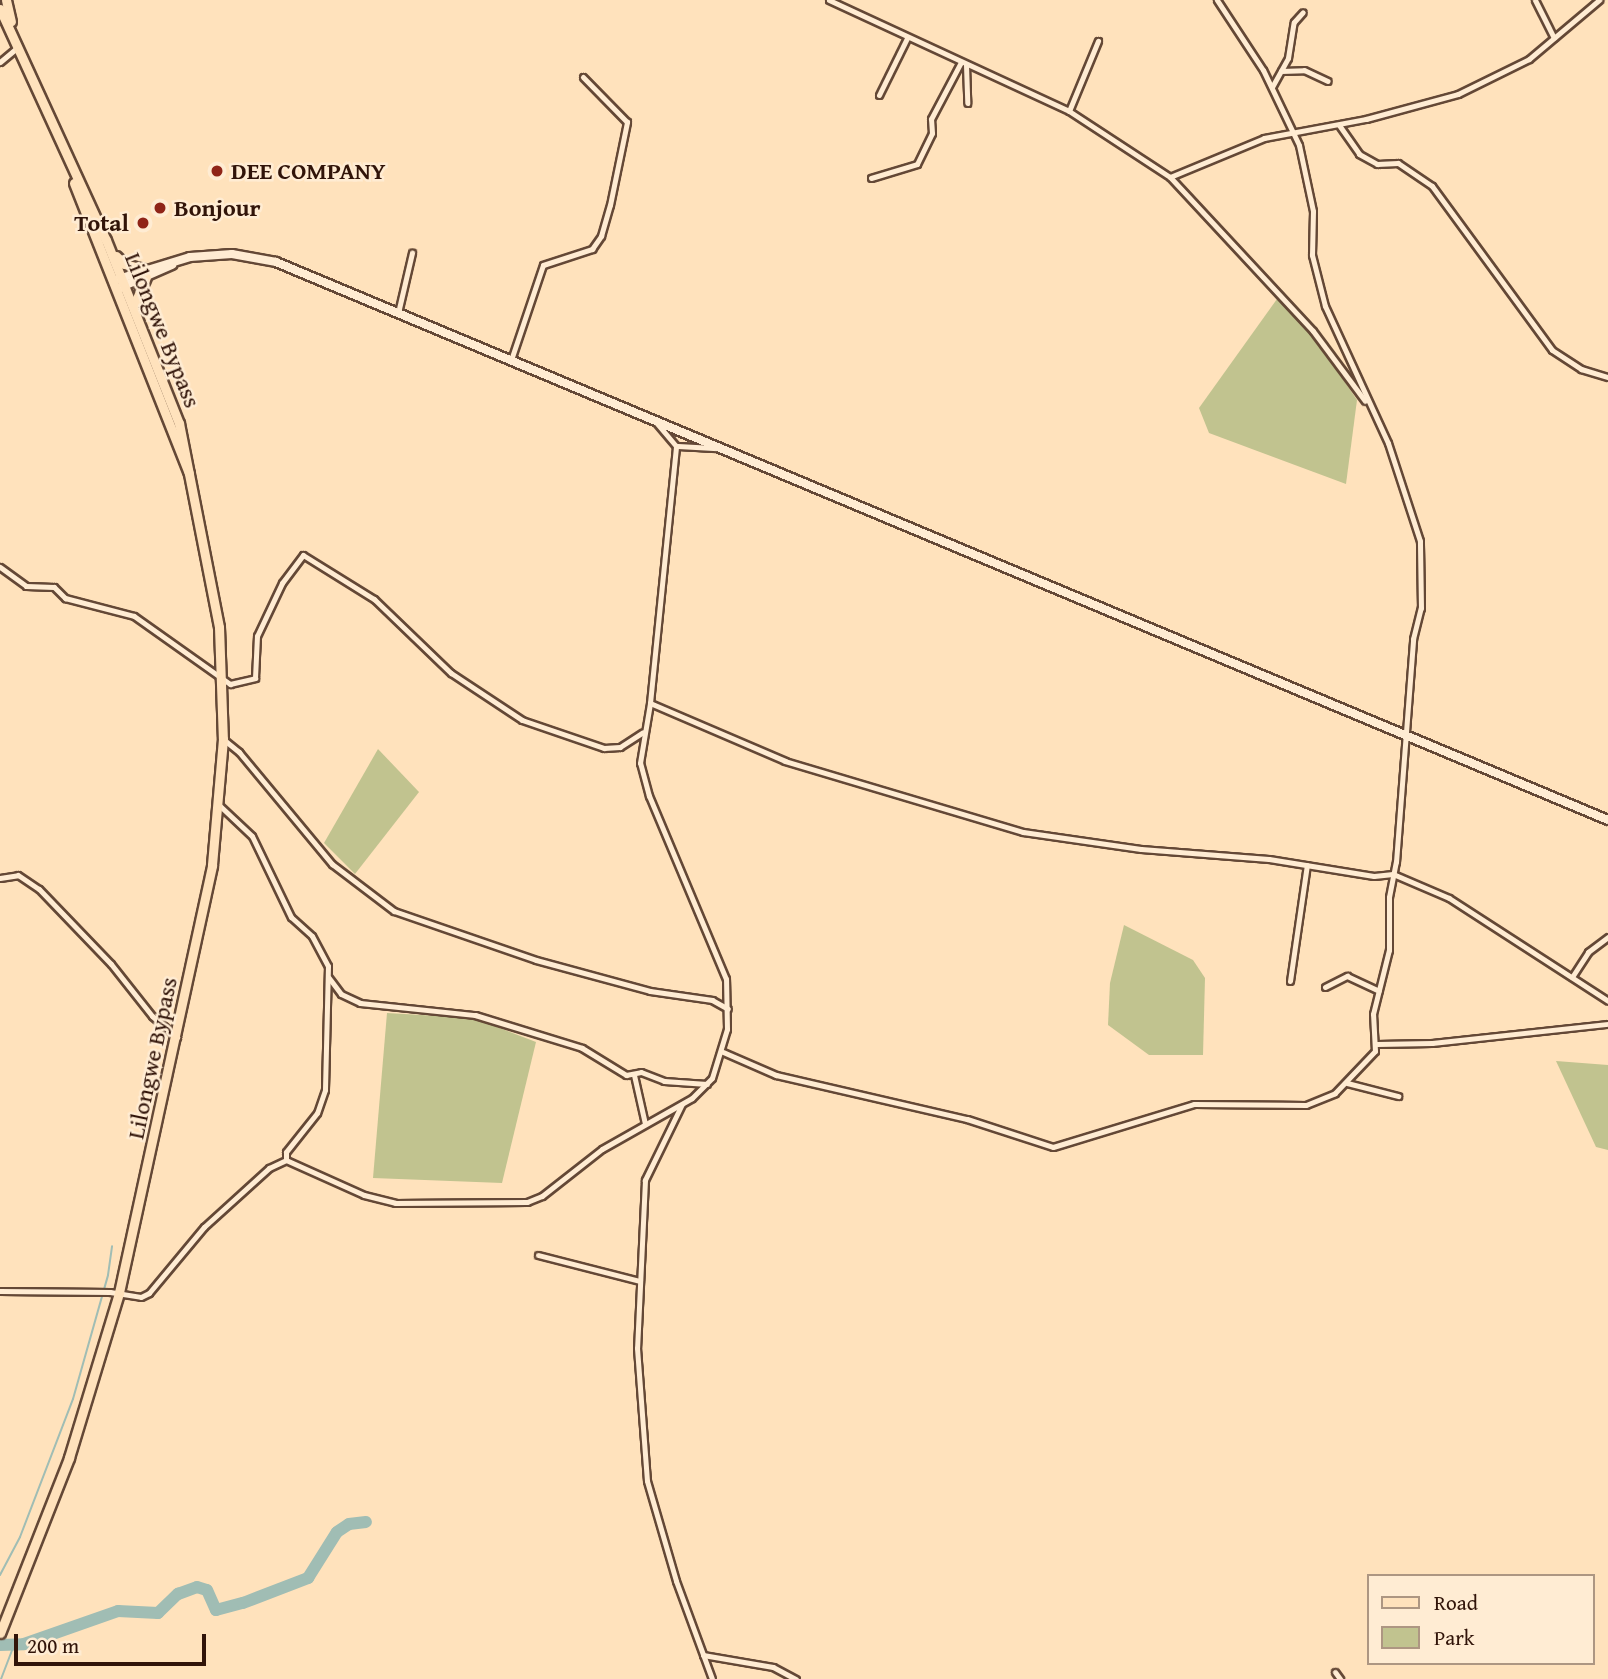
<!DOCTYPE html>
<style>
body{margin:0}
#map{position:relative;width:1608px;height:1679px;overflow:hidden;background:#ffe2bc;font-family:"Gentium Book Plus",serif}
div>[style]{position:absolute}
.green>*{inset:0;background:#c1c38f}
.stream>*{height:2px;margin:-1px;padding:0 1px;transform-origin:1px;border-radius:1px;background:#a0bdb4}
.river>*{height:12px;margin:-6px;padding:0 6px;transform-origin:6px;border-radius:6px;background:#a0bdb4}
.roads{filter:drop-shadow(2px 0 #644836) drop-shadow(-2px 0 #644836) drop-shadow(0 2px #644836) drop-shadow(0 -2px #644836)}
.street>*{height:5px;margin:-2.5px;padding:0 2.5px;transform-origin:2.5px;border-radius:2.5px;background:#ffecd3}
.secondary>*{height:8px;margin:-4px;padding:0 4px;transform-origin:4px;border-radius:4px;background:#ffecd3}
.primary>*{height:9px;margin:-4.5px;padding:0 4.5px;transform-origin:4.5px;border-radius:4.5px;background:#ffe2bc}
.dots>*{width:19px;height:19px;translate:-50% -50%;box-sizing:border-box;border:4px solid #ffecd3;border-radius:50%}
span{translate:-50% -50%;white-space:nowrap;text-align:center;line-height:1.15;-webkit-text-stroke:5px #ffecd3;paint-order:stroke}
.poi-label{font-size:24px;color:#311409;font-weight:700}
.left{translate:0 -50%;text-align:left}
.right{translate:-100% -50%;text-align:right}
.street-label{font-size:24px;color:#311409}
.legend{position:absolute;left:1367px;top:1574px;width:228px;height:91px;box-sizing:border-box;background:#ffecd3;border:2px solid #ad9682;margin:0;padding:9px 12px;list-style:none;font-size:21px;color:#311409}
.legend li{display:flex;align-items:center;gap:14px;height:35px}
.legend b{width:35px;border:2px solid #ad9682}
.scale{position:absolute;left:14px;top:1634px;width:192px;height:32px;box-sizing:border-box;border:4px solid #311409;border-top:0;padding-left:9px;font-size:21px;line-height:24px;white-space:nowrap;color:#311409;-webkit-text-stroke:5px #ffecd3;paint-order:stroke}
</style>
<div id="map">
<div class="green">
<div style="clip-path:polygon(1277px 299px,1315px 338px,1357px 400px,1346px 484px,1209px 433px,1199px 408px)"></div>
<div style="clip-path:polygon(378px 749px,419px 792px,355px 874px,324px 843px)"></div>
<div style="clip-path:polygon(1124px 925px,1193px 960px,1205px 978px,1203px 1055px,1149px 1055px,1108px 1025px,1110px 983px)"></div>
<div style="clip-path:polygon(387px 1013px,474px 1018px,536px 1042px,502px 1183px,373px 1178px)"></div>
<div style="clip-path:polygon(1556px 1061px,1608px 1065px,1608px 1150px,1596px 1147px)"></div>
</div>
<div class="stream">
<div style="left:0;top:1575px;width:43px;rotate:-62.2deg"></div>
<div style="left:20px;top:1537px;width:148px;rotate:-69deg"></div>
<div style="left:73px;top:1399px;width:129px;rotate:-74.2deg"></div>
<div style="left:108px;top:1275px;width:29px;rotate:-82deg"></div>
<div style="left:1px;top:1679px;width:34px;rotate:-69deg"></div>
</div>
<div class="river">
<div style="left:0;top:1645px;width:24px;rotate:-2deg"></div>
<div style="left:24px;top:1644px;width:100px;rotate:-19.3deg"></div>
<div style="left:118px;top:1611px;width:40px;rotate:2.9deg"></div>
<div style="left:158px;top:1613px;width:28px;rotate:-44deg"></div>
<div style="left:178px;top:1594px;width:20px;rotate:-20deg"></div>
<div style="left:197px;top:1587px;width:10px;rotate:17deg"></div>
<div style="left:207px;top:1590px;width:22px;rotate:66deg"></div>
<div style="left:216px;top:1610px;width:28px;rotate:-15deg"></div>
<div style="left:243px;top:1603px;width:70px;rotate:-21deg"></div>
<div style="left:308px;top:1578px;width:54px;rotate:-57.8deg"></div>
<div style="left:337px;top:1532px;width:14px;rotate:-34deg"></div>
<div style="left:349px;top:1524px;width:17px;rotate:-7deg"></div>
</div>
<div class="roads">
<div class="street">
<div style="left:829px;top:0;width:264px;rotate:24.8deg"></div>
<div style="left:1069px;top:111px;width:121px;rotate:33.2deg"></div>
<div style="left:1170px;top:177px;width:210px;rotate:47.1deg"></div>
<div style="left:1313px;top:331px;width:87px;rotate:53.4deg"></div>
<div style="left:1535px;top:0;width:42px;rotate:63.4deg"></div>
<div style="left:0;top:62px;width:23px;rotate:-40deg"></div>
<div style="left:966px;top:65px;width:38px;rotate:88deg"></div>
<div style="left:1281px;top:71px;width:23px;rotate:-2deg"></div>
<div style="left:1304px;top:70px;width:26px;rotate:25deg"></div>
<div style="left:1272px;top:87px;width:33px;rotate:-61deg"></div>
<div style="left:1288px;top:58px;width:36px;rotate:-81deg"></div>
<div style="left:1294px;top:22px;width:13px;rotate:-48deg"></div>
<div style="left:879px;top:95px;width:64px;rotate:-63.8deg"></div>
<div style="left:1069px;top:111px;width:76px;rotate:-67.5deg"></div>
<div style="left:1339px;top:125px;width:35px;rotate:55deg"></div>
<div style="left:1359px;top:154px;width:21px;rotate:29deg"></div>
<div style="left:1377px;top:164px;width:21px;rotate:-3deg"></div>
<div style="left:1398px;top:163px;width:41px;rotate:34.1deg"></div>
<div style="left:1432px;top:186px;width:203px;rotate:53.8deg"></div>
<div style="left:1552px;top:350px;width:35px;rotate:33deg"></div>
<div style="left:1581px;top:369px;width:28px;rotate:17deg"></div>
<div style="left:1170px;top:177px;width:102px;rotate:-22.5deg"></div>
<div style="left:1264px;top:138px;width:104px;rotate:-10.6deg"></div>
<div style="left:1366px;top:119px;width:95px;rotate:-15.2deg"></div>
<div style="left:1458px;top:94px;width:79px;rotate:-26.2deg"></div>
<div style="left:1529px;top:59px;width:92px;rotate:-40.1deg"></div>
<div style="left:871px;top:178px;width:48px;rotate:-16.9deg"></div>
<div style="left:917px;top:164px;width:34px;rotate:-64deg"></div>
<div style="left:932px;top:133px;width:14px;rotate:-94deg"></div>
<div style="left:931px;top:119px;width:64px;rotate:-62.2deg"></div>
<div style="left:398px;top:313px;width:62px;rotate:-76.9deg"></div>
<div style="left:511px;top:360px;width:100px;rotate:-71.4deg"></div>
<div style="left:543px;top:265px;width:52px;rotate:-18.1deg"></div>
<div style="left:592px;top:249px;width:16px;rotate:-55deg"></div>
<div style="left:601px;top:236px;width:32px;rotate:-74deg"></div>
<div style="left:610px;top:205px;width:85px;rotate:-78.4deg"></div>
<div style="left:627px;top:122px;width:63px;rotate:-134.4deg"></div>
<div style="left:676px;top:446px;width:39px;rotate:3deg"></div>
<div style="left:0;top:567px;width:32px;rotate:36deg"></div>
<div style="left:26px;top:586px;width:28px;rotate:2deg"></div>
<div style="left:54px;top:587px;width:16px;rotate:45deg"></div>
<div style="left:65px;top:598px;width:71px;rotate:14.6deg"></div>
<div style="left:134px;top:616px;width:118px;rotate:35.3deg"></div>
<div style="left:230px;top:684px;width:26px;rotate:-13deg"></div>
<div style="left:255px;top:678px;width:42px;rotate:-87.3deg"></div>
<div style="left:257px;top:636px;width:59px;rotate:-64.7deg"></div>
<div style="left:282px;top:583px;width:35px;rotate:-53deg"></div>
<div style="left:303px;top:555px;width:84px;rotate:31.8deg"></div>
<div style="left:374px;top:599px;width:107px;rotate:43.9deg"></div>
<div style="left:451px;top:673px;width:85px;rotate:33.5deg"></div>
<div style="left:522px;top:720px;width:87px;rotate:18.9deg"></div>
<div style="left:604px;top:748px;width:16px;rotate:-4deg"></div>
<div style="left:620px;top:747px;width:27px;rotate:-33deg"></div>
<div style="left:650px;top:703px;width:147px;rotate:23.2deg"></div>
<div style="left:785px;top:761px;width:248px;rotate:16.6deg"></div>
<div style="left:1023px;top:832px;width:119px;rotate:8.2deg"></div>
<div style="left:1141px;top:849px;width:128px;rotate:4.5deg"></div>
<div style="left:1269px;top:859px;width:106px;rotate:9.2deg"></div>
<div style="left:1374px;top:876px;width:19px;rotate:-6deg"></div>
<div style="left:1393px;top:874px;width:61px;rotate:23.2deg"></div>
<div style="left:1449px;top:898px;width:189px;rotate:32.9deg"></div>
<div style="left:223px;top:739px;width:21px;rotate:39deg"></div>
<div style="left:239px;top:752px;width:146px;rotate:50.3deg"></div>
<div style="left:332px;top:864px;width:78px;rotate:37.2deg"></div>
<div style="left:394px;top:911px;width:150px;rotate:19deg"></div>
<div style="left:536px;top:960px;width:118px;rotate:15.2deg"></div>
<div style="left:650px;top:991px;width:63px;rotate:8.3deg"></div>
<div style="left:712px;top:1000px;width:18px;rotate:29deg"></div>
<div style="left:219px;top:805px;width:45px;rotate:43.2deg"></div>
<div style="left:252px;top:836px;width:90px;rotate:64.3deg"></div>
<div style="left:291px;top:917px;width:28px;rotate:42deg"></div>
<div style="left:312px;top:936px;width:34px;rotate:62deg"></div>
<div style="left:328px;top:966px;width:124px;rotate:91.4deg"></div>
<div style="left:325px;top:1090px;width:24px;rotate:109deg"></div>
<div style="left:317px;top:1113px;width:50px;rotate:128.5deg"></div>
<div style="left:286px;top:1152px;width:8px;rotate:90deg"></div>
<div style="left:0;top:878px;width:18px;rotate:-9deg"></div>
<div style="left:18px;top:875px;width:25px;rotate:34deg"></div>
<div style="left:39px;top:889px;width:104px;rotate:46.2deg"></div>
<div style="left:111px;top:964px;width:66px;rotate:51.7deg"></div>
<div style="left:152px;top:1016px;width:33px;rotate:40deg"></div>
<div style="left:1572px;top:977px;width:30px;rotate:-57deg"></div>
<div style="left:1588px;top:952px;width:25px;rotate:-37deg"></div>
<div style="left:329px;top:978px;width:20px;rotate:53deg"></div>
<div style="left:341px;top:994px;width:21px;rotate:25deg"></div>
<div style="left:360px;top:1003px;width:116px;rotate:6deg"></div>
<div style="left:475px;top:1015px;width:112px;rotate:17.1deg"></div>
<div style="left:582px;top:1048px;width:52px;rotate:31.5deg"></div>
<div style="left:626px;top:1075px;width:15px;rotate:-11deg"></div>
<div style="left:641px;top:1072px;width:25px;rotate:21deg"></div>
<div style="left:664px;top:1081px;width:43px;rotate:4deg"></div>
<div style="left:1290px;top:981px;width:117px;rotate:-81.7deg"></div>
<div style="left:1325px;top:987px;width:25px;rotate:-27deg"></div>
<div style="left:1347px;top:976px;width:35px;rotate:25deg"></div>
<div style="left:1377px;top:1044px;width:55px;rotate:-1deg"></div>
<div style="left:1432px;top:1043px;width:177px;rotate:-6.2deg"></div>
<div style="left:723px;top:1052px;width:58px;rotate:23.5deg"></div>
<div style="left:776px;top:1075px;width:196px;rotate:13deg"></div>
<div style="left:967px;top:1119px;width:90px;rotate:18deg"></div>
<div style="left:1053px;top:1147px;width:147px;rotate:-17deg"></div>
<div style="left:1194px;top:1104px;width:112px;rotate:0.5deg"></div>
<div style="left:1306px;top:1105px;width:31px;rotate:-22deg"></div>
<div style="left:1335px;top:1093px;width:58px;rotate:-46.4deg"></div>
<div style="left:1375px;top:1051px;width:37px;rotate:-93deg"></div>
<div style="left:1373px;top:1014px;width:66px;rotate:-76deg"></div>
<div style="left:1389px;top:950px;width:53px;rotate:-90deg"></div>
<div style="left:1389px;top:897px;width:36px;rotate:-79deg"></div>
<div style="left:1396px;top:862px;width:224px;rotate:-85.6deg"></div>
<div style="left:1413px;top:639px;width:32px;rotate:-76deg"></div>
<div style="left:1421px;top:608px;width:67px;rotate:-90.9deg"></div>
<div style="left:1420px;top:541px;width:103px;rotate:-108.1deg"></div>
<div style="left:1388px;top:443px;width:151px;rotate:-114.7deg"></div>
<div style="left:1325px;top:306px;width:53px;rotate:-104.3deg"></div>
<div style="left:1312px;top:255px;width:44px;rotate:-88.7deg"></div>
<div style="left:1313px;top:211px;width:67px;rotate:-102deg"></div>
<div style="left:1299px;top:145px;width:83px;rotate:-115.6deg"></div>
<div style="left:1263px;top:70px;width:84px;rotate:-123.3deg"></div>
<div style="left:634px;top:1075px;width:50px;rotate:77.3deg"></div>
<div style="left:1347px;top:1083px;width:53px;rotate:14.3deg"></div>
<div style="left:682px;top:1104px;width:85px;rotate:116deg"></div>
<div style="left:645px;top:1180px;width:168px;rotate:92.7deg"></div>
<div style="left:637px;top:1348px;width:133px;rotate:85.7deg"></div>
<div style="left:647px;top:1481px;width:104px;rotate:73.8deg"></div>
<div style="left:676px;top:1581px;width:104px;rotate:69.8deg"></div>
<div style="left:538px;top:1255px;width:105px;rotate:14.3deg"></div>
<div style="left:0;top:1291px;width:110px;rotate:0.5deg"></div>
<div style="left:110px;top:1292px;width:31px;rotate:9deg"></div>
<div style="left:141px;top:1297px;width:9px;rotate:-27deg"></div>
<div style="left:149px;top:1293px;width:86px;rotate:-50.2deg"></div>
<div style="left:204px;top:1227px;width:88px;rotate:-42.2deg"></div>
<div style="left:269px;top:1168px;width:19px;rotate:-25deg"></div>
<div style="left:286px;top:1160px;width:85px;rotate:24.2deg"></div>
<div style="left:364px;top:1195px;width:32px;rotate:14deg"></div>
<div style="left:395px;top:1203px;width:132px;rotate:-0.4deg"></div>
<div style="left:527px;top:1202px;width:16px;rotate:-22deg"></div>
<div style="left:542px;top:1196px;width:76px;rotate:-38.1deg"></div>
<div style="left:602px;top:1149px;width:103px;rotate:-29.5deg"></div>
<div style="left:692px;top:1098px;width:28px;rotate:-45deg"></div>
<div style="left:712px;top:1078px;width:51px;rotate:-73deg"></div>
<div style="left:727px;top:1029px;width:50px;rotate:-91.1deg"></div>
<div style="left:726px;top:979px;width:199px;rotate:-112.8deg"></div>
<div style="left:649px;top:796px;width:34px;rotate:-105deg"></div>
<div style="left:640px;top:763px;width:61px;rotate:-80.5deg"></div>
<div style="left:650px;top:703px;width:258px;rotate:-84.2deg"></div>
<div style="left:676px;top:446px;width:30px;rotate:-130deg"></div>
<div style="left:703px;top:1655px;width:71px;rotate:9.7deg"></div>
<div style="left:773px;top:1667px;width:26px;rotate:28deg"></div>
<div style="left:1335px;top:1672px;width:9px;rotate:54deg"></div>
</div>
<div class="secondary">
<div style="left:118px;top:279px;width:75px;rotate:-17deg"></div>
<div style="left:190px;top:257px;width:42px;rotate:-4.1deg"></div>
<div style="left:232px;top:254px;width:45px;rotate:10.3deg"></div>
<div style="left:276px;top:262px;width:1444px;rotate:22.73deg"></div>
<div style="left:119px;top:288px;width:58px;rotate:-23.5deg"></div>
</div>
<div class="primary">
<div style="left:6px;top:0;width:22px;rotate:77deg"></div>
<div style="left:0;top:9px;width:254px;rotate:65.4deg"></div>
<div style="left:106px;top:240px;width:197px;rotate:68.3deg"></div>
<div style="left:179px;top:423px;width:208px;rotate:78.9deg"></div>
<div style="left:219px;top:627px;width:112px;rotate:88deg"></div>
<div style="left:223px;top:739px;width:127px;rotate:95deg"></div>
<div style="left:212px;top:866px;width:437px;rotate:102.3deg"></div>
<div style="left:119px;top:1293px;width:172px;rotate:106.9deg"></div>
<div style="left:69px;top:1458px;width:188px;rotate:111.5deg"></div>
<div style="left:74px;top:183px;width:312px;rotate:68.4deg"></div>
<div style="left:116px;top:256px;width:11px;rotate:45deg"></div>
<div style="left:124px;top:264px;width:21px;rotate:14deg"></div>
<div style="left:135px;top:303px;width:28px;rotate:-67deg"></div>
</div>
</div>
<div class="dots">
<div style="left:217px;top:171px;background:#8f2418"></div>
<div style="left:160px;top:208px;background:#8f2418"></div>
<div style="left:143px;top:223px;background:#8f2418"></div>
</div>
<div class="poi-label">
<span class="left" style="left:231px;top:171px">DEE COMPANY</span>
<span class="left" style="left:174px;top:208px">Bonjour</span>
<span class="right" style="left:129px;top:223px">Total</span>
</div>
<div class="street-label">
<span style="left:163px;top:330px;rotate:68deg">Lilongwe Bypass</span>
<span style="left:152px;top:1058px;rotate:-78deg">Lilongwe Bypass</span>
</div>
<ul class="legend">
<li><b style="height:9px;background:#ffe2bc"></b>Road</li>
<li><b style="height:19px;background:#c1c38f"></b>Park</li>
</ul>
<div class="scale">200 m</div>
</div>
